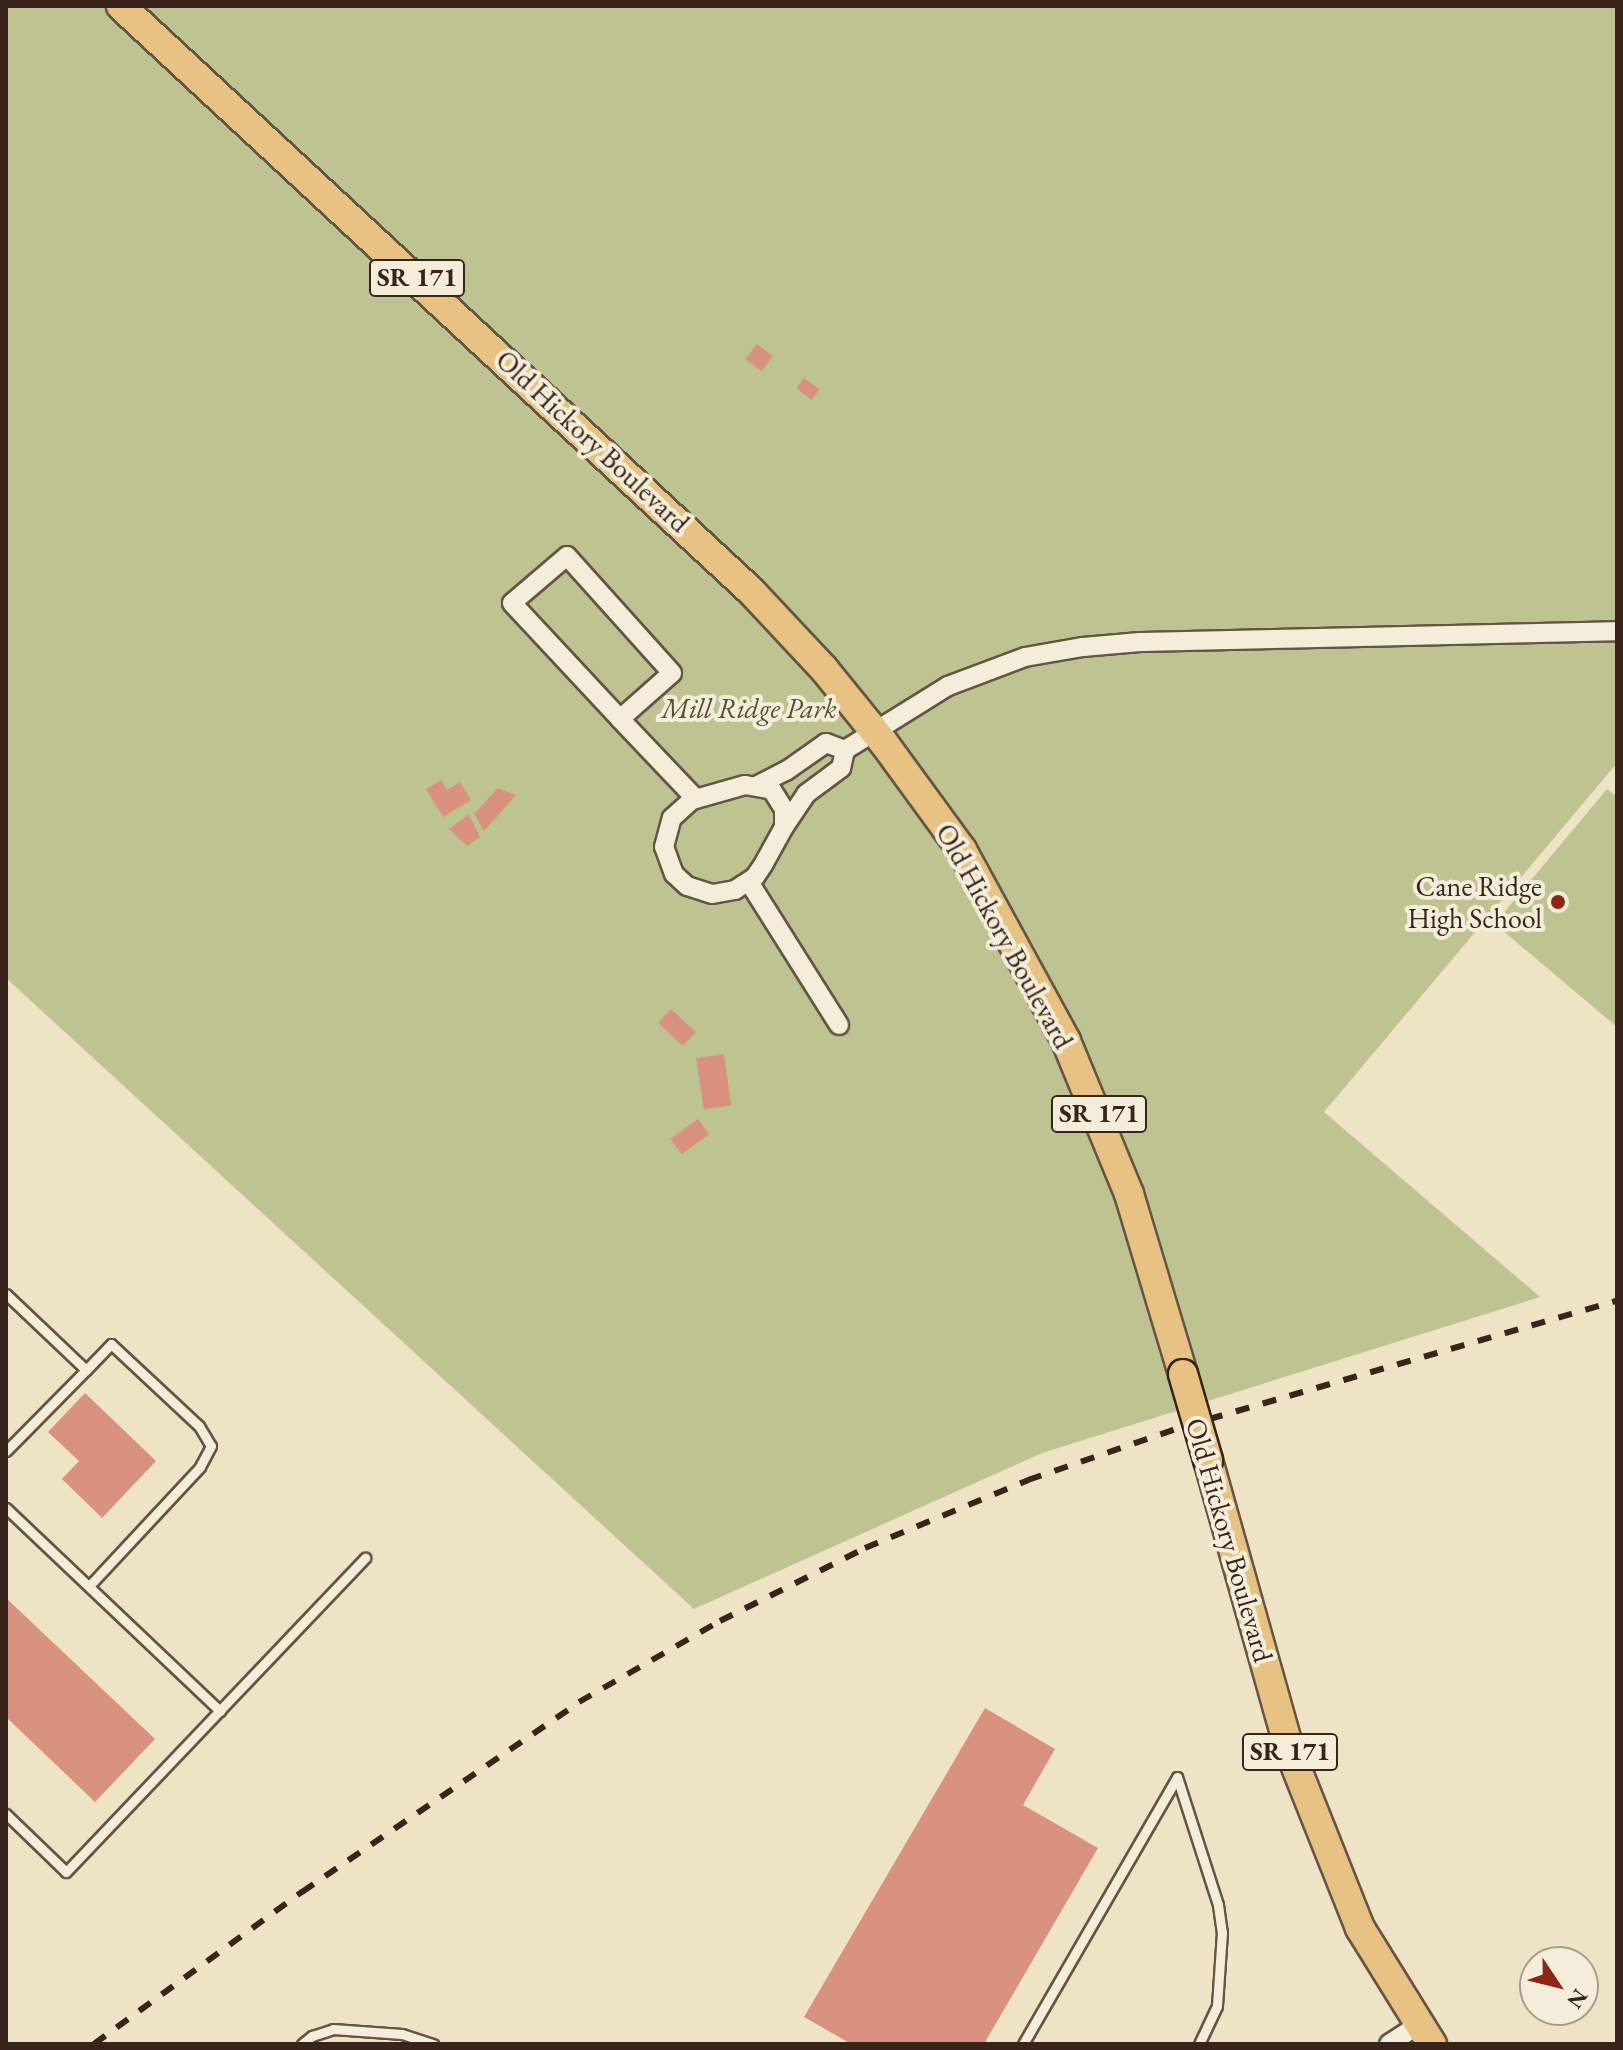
<!DOCTYPE html>
<style>
body{margin:0}
#map{position:relative;width:1623px;height:2050px;overflow:hidden;background:#eee3c4;font-family:"EB Garamond",serif}
div>[style]{position:absolute}
.green>*{inset:0;background:#bdc391}
.building>*{inset:0;background:#da9280;transform-origin:0 0}
.roads{filter:drop-shadow(2px 0 #665444) drop-shadow(-2px 0 #665444) drop-shadow(0 2px #665444) drop-shadow(0 -2px #665444)}
.lane>*{height:9px;margin:-4.5px;padding:0 4.5px;transform-origin:4.5px;border-radius:4.5px;background:#f4edd9}
.street>*{height:18px;margin:-9px;padding:0 9px;transform-origin:9px;border-radius:9px;background:#f4edd9}
.primary>*{height:28px;margin:-14px;padding:0 14px;transform-origin:14px;border-radius:14px;background:#e7c282}
.rail>*{height:6px;margin-top:-3px;transform-origin:0;background:repeating-linear-gradient(90deg,#38241a 0 14px,transparent 0 28px)}
.bridges{filter:drop-shadow(2px 0 #38241a) drop-shadow(-2px 0 #38241a) drop-shadow(0 2px #38241a) drop-shadow(0 -2px #38241a)}
.primary-bridge>*{height:28px;margin:-14px;padding:0 14px;transform-origin:14px;border-radius:14px;background:#e7c282}
.dots>*{width:22px;height:22px;translate:-50% -50%;box-sizing:border-box;border:4px solid #f4edd9;border-radius:50%}
span{translate:-50% -50%;white-space:nowrap;text-align:center;line-height:1.15;-webkit-text-stroke:8px #f4edd9;paint-order:stroke}
.shield-label span{padding:2px 6px;background:#f4edd9;border:2px solid;border-radius:6px;-webkit-text-stroke-width:0}
.shield-label{font-size:26px;color:#38241a;font-weight:700}
.street-label{font-size:28px;color:#38241a}
.park-label{font-size:28px;color:#594c38;font-style:italic}
.poi-label{font-size:28px;color:#38241a}
.right{translate:-100% -50%;text-align:right}
.frame{position:absolute;inset:0;border:8px solid #38241a;pointer-events:none}
.north{position:absolute;left:1519px;top:1946px;width:80px;height:80px;box-sizing:border-box;background:#f4edd9;border:2px solid #a99d8d;border-radius:50%;rotate:125deg;font-size:22px;font-weight:700;line-height:32px;text-align:center;color:#38241a}
.north::after{content:'';display:block;margin:auto;width:28px;height:36px;background:#8f2418;clip-path:polygon(50% 0,100% 100%,50% 72%,0 100%)}
</style>
<div id="map">
<div class="green">
<div style="clip-path:polygon(6px 6px,1617px 6px,1617px 763px,1324px 1112px,1540px 1297px,1042px 1453px,694px 1609px,6px 978px)"></div>
<div style="clip-path:polygon(1607px 789px,1617px 797px,1617px 1027px,1502px 930px,1501px 916px)"></div>
</div>
<div class="building">
<div style="left:757px;top:344px;width:20px;height:19px;rotate:37deg"></div>
<div style="left:804px;top:378px;width:19px;height:13px;rotate:36deg"></div>
<div style="clip-path:polygon(441px 780px,447px 790px,460px 782px,471px 800px,443px 817px,426px 789px)"></div>
<div style="clip-path:polygon(498px 788px,516px 795px,484px 831px,474px 814px)"></div>
<div style="clip-path:polygon(469px 814px,480px 837px,467px 846px,449px 829px)"></div>
<div style="left:671px;top:1009px;width:34px;height:19px;rotate:43deg"></div>
<div style="left:724px;top:1054px;width:52px;height:28px;rotate:82deg"></div>
<div style="left:698px;top:1119px;width:19px;height:34px;rotate:54deg"></div>
<div style="clip-path:polygon(85px 1393px,156px 1461px,102px 1518px,62px 1479px,79px 1461px,48px 1432px)"></div>
<div style="clip-path:polygon(6px 1598px,155px 1739px,95px 1802px,6px 1717px)"></div>
<div style="clip-path:polygon(985px 1708px,1055px 1749px,1023px 1805px,1098px 1848px,984px 2044px,851px 2044px,804px 2017px)"></div>
</div>
<div class="roads">
<div class="lane">
<div style="left:6px;top:1294px;width:110px;rotate:43.5deg"></div>
<div style="left:86px;top:1370px;width:36px;rotate:-46deg"></div>
<div style="left:111px;top:1344px;width:120px;rotate:43deg"></div>
<div style="left:199px;top:1426px;width:23px;rotate:59deg"></div>
<div style="left:211px;top:1446px;width:24px;rotate:118deg"></div>
<div style="left:200px;top:1467px;width:163px;rotate:133deg"></div>
<div style="left:6px;top:1451px;width:114px;rotate:-45.4deg"></div>
<div style="left:6px;top:1508px;width:295px;rotate:43.5deg"></div>
<div style="left:1177px;top:1777px;width:134px;rotate:72.2deg"></div>
<div style="left:1218px;top:1905px;width:27px;rotate:82deg"></div>
<div style="left:1222px;top:1932px;width:74px;rotate:93.9deg"></div>
<div style="left:1217px;top:2006px;width:42px;rotate:115.3deg"></div>
<div style="left:6px;top:1814px;width:83px;rotate:44deg"></div>
<div style="left:66px;top:1872px;width:434px;rotate:-46.4deg"></div>
<div style="left:302px;top:2044px;width:13px;rotate:-39deg"></div>
<div style="left:312px;top:2036px;width:22px;rotate:-18deg"></div>
<div style="left:333px;top:2029px;width:69px;rotate:4.1deg"></div>
<div style="left:402px;top:2034px;width:33px;rotate:18deg"></div>
<div style="left:1023px;top:2044px;width:308px;rotate:-60deg"></div>
</div>
<div class="street">
<div style="left:620px;top:719px;width:69px;rotate:-41.5deg"></div>
<div style="left:672px;top:673px;width:157px;rotate:-131.9deg"></div>
<div style="left:567px;top:556px;width:72px;rotate:139.5deg"></div>
<div style="left:512px;top:603px;width:158px;rotate:47deg"></div>
<div style="left:620px;top:719px;width:109px;rotate:46.5deg"></div>
<div style="left:745px;top:785px;width:27px;rotate:10deg"></div>
<div style="left:772px;top:790px;width:22px;rotate:58deg"></div>
<div style="left:784px;top:809px;width:18px;rotate:90deg"></div>
<div style="left:784px;top:827px;width:43px;rotate:118.9deg"></div>
<div style="left:763px;top:865px;width:14px;rotate:124deg"></div>
<div style="left:755px;top:877px;width:24px;rotate:147deg"></div>
<div style="left:735px;top:890px;width:23px;rotate:170deg"></div>
<div style="left:712px;top:894px;width:26px;rotate:-162deg"></div>
<div style="left:687px;top:886px;width:18px;rotate:-137deg"></div>
<div style="left:674px;top:874px;width:29px;rotate:-110deg"></div>
<div style="left:664px;top:847px;width:30px;rotate:-75deg"></div>
<div style="left:672px;top:818px;width:27px;rotate:-42deg"></div>
<div style="left:692px;top:800px;width:55px;rotate:-15.8deg"></div>
<div style="left:756px;top:786px;width:34px;rotate:-27deg"></div>
<div style="left:786px;top:771px;width:49px;rotate:-35deg"></div>
<div style="left:826px;top:743px;width:20px;rotate:20deg"></div>
<div style="left:784px;top:827px;width:40px;rotate:-56deg"></div>
<div style="left:806px;top:794px;width:44px;rotate:-36.6deg"></div>
<div style="left:841px;top:768px;width:18px;rotate:-77deg"></div>
<div style="left:845px;top:750px;width:121px;rotate:-31.9deg"></div>
<div style="left:948px;top:686px;width:82px;rotate:-20.6deg"></div>
<div style="left:1025px;top:657px;width:59px;rotate:-9.8deg"></div>
<div style="left:1083px;top:647px;width:57px;rotate:-5deg"></div>
<div style="left:1140px;top:642px;width:477px;rotate:-1.3deg"></div>
<div style="left:749px;top:882px;width:169px;rotate:57.8deg"></div>
<div style="left:1389px;top:2044px;width:35px;rotate:-33deg"></div>
</div>
<div class="primary">
<div style="left:121px;top:6px;width:860px;rotate:42.88deg"></div>
<div style="left:751px;top:591px;width:107px;rotate:46.9deg"></div>
<div style="left:824px;top:669px;width:95px;rotate:51deg"></div>
<div style="left:884px;top:743px;width:132px;rotate:53.9deg"></div>
<div style="left:962px;top:850px;width:217px;rotate:61.4deg"></div>
<div style="left:1066px;top:1041px;width:165px;rotate:67.6deg"></div>
<div style="left:1129px;top:1194px;width:188px;rotate:73.3deg"></div>
<div style="left:1208px;top:1460px;width:303px;rotate:74.3deg"></div>
<div style="left:1290px;top:1752px;width:189px;rotate:68.3deg"></div>
<div style="left:1360px;top:1928px;width:137px;rotate:58.2deg"></div>
</div>
</div>
<div class="rail">
<div style="left:94px;top:2044px;width:258px;rotate:-36.2deg"></div>
<div style="left:302px;top:1892px;width:336px;rotate:-34.4deg"></div>
<div style="left:579px;top:1702px;width:163px;rotate:-29.9deg"></div>
<div style="left:720px;top:1621px;width:162px;rotate:-26.7deg"></div>
<div style="left:865px;top:1548px;width:177px;rotate:-22.6deg"></div>
<div style="left:1028px;top:1480px;width:163px;rotate:-19deg"></div>
<div style="left:1182px;top:1427px;width:453px;rotate:-16.2deg"></div>
</div>
<div class="bridges">
<div class="primary-bridge">
<div style="left:1183px;top:1374px;width:90px;rotate:73.8deg"></div>
</div>
</div>
<div class="dots">
<div style="left:1558px;top:902px;background:#8f2418"></div>
</div>
<div class="shield-label">
<span style="left:417px;top:278px">SR 171</span>
<span style="left:1099px;top:1114px">SR 171</span>
<span style="left:1290px;top:1752px">SR 171</span>
</div>
<div class="street-label">
<span style="left:593px;top:441px;rotate:43deg">Old Hickory Boulevard</span>
<span style="left:1005px;top:936px;rotate:61deg">Old Hickory Boulevard</span>
<span style="left:1230px;top:1540px;rotate:74deg">Old Hickory Boulevard</span>
</div>
<div class="park-label">
<span style="left:749px;top:708px">Mill Ridge Park</span>
</div>
<div class="poi-label">
<span class="right" style="left:1542px;top:902px">Cane Ridge<br>High School</span>
</div>
<div class="frame"></div>
<div class="north">N</div>
</div>
